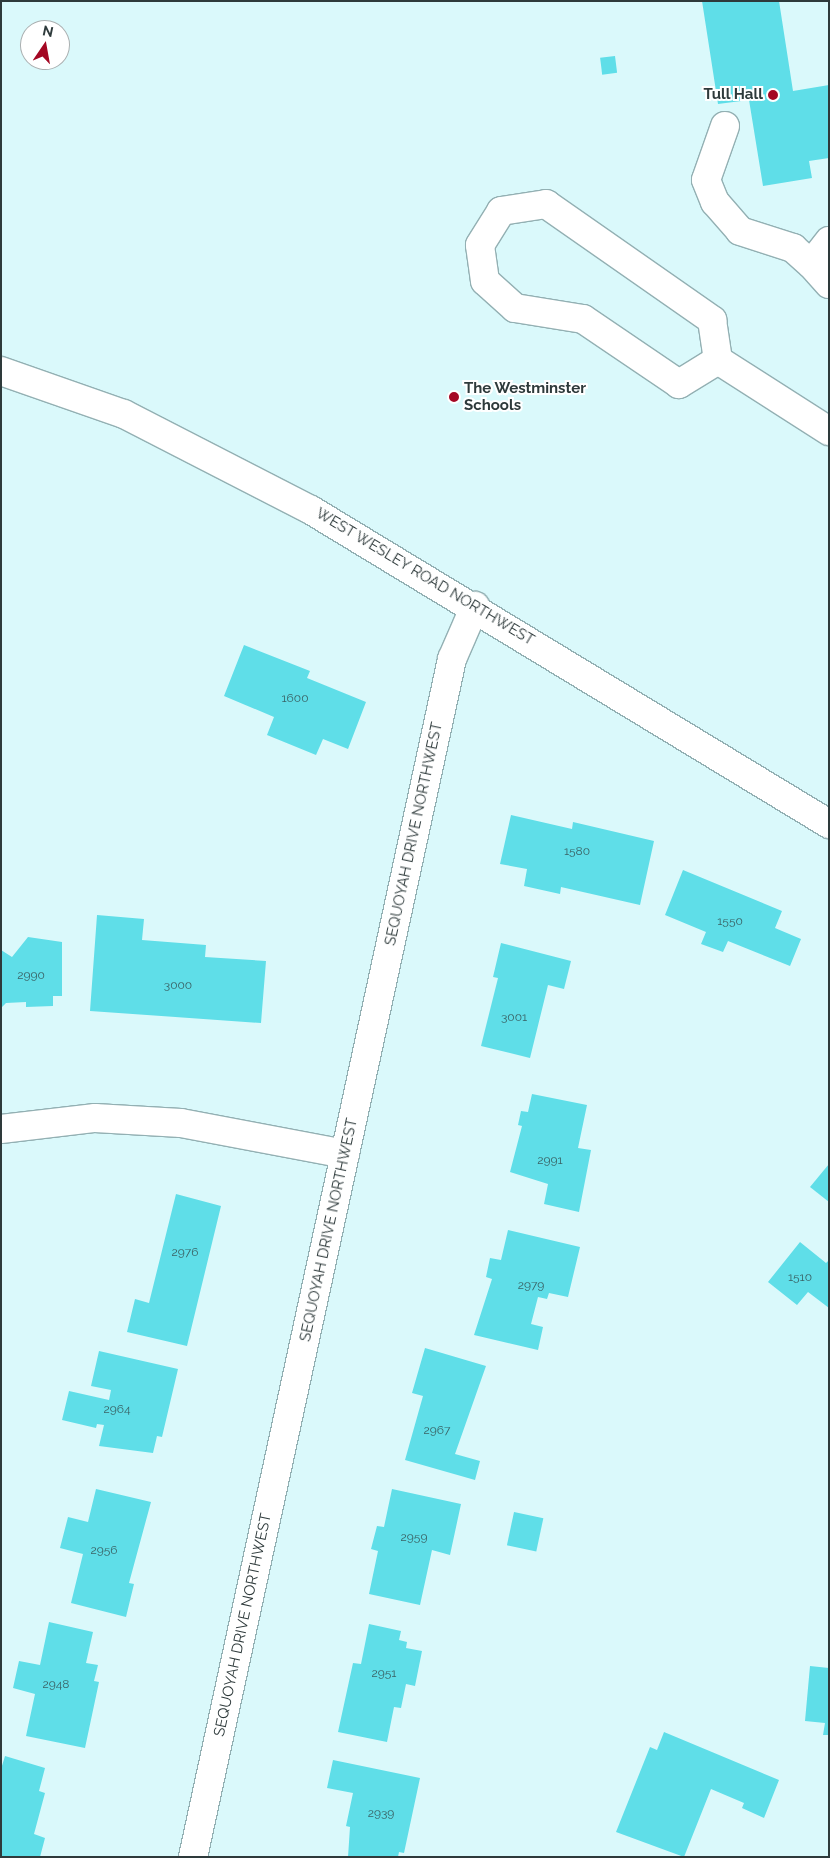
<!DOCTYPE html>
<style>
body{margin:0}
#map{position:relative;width:830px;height:1858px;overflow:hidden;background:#daf9fb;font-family:Raleway,sans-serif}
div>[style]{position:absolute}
.building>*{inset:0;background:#5fdee8;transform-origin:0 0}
.roads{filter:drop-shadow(1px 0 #93b0b3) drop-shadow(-1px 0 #93b0b3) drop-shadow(0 1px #93b0b3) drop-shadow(0 -1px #93b0b3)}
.minor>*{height:28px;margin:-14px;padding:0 14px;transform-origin:14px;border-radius:14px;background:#fff}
.dots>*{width:14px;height:14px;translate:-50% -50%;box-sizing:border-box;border:2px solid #fff;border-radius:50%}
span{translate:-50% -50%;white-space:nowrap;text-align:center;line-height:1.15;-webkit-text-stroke:4px #fff;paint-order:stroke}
.number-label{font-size:12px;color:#3a6366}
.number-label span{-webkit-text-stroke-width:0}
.poi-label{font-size:15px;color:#2e3a3b;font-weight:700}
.right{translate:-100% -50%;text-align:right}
.left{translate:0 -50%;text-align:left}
.street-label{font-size:15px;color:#2e3a3b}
.frame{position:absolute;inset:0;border:2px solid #2e3a3b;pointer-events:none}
.north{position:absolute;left:20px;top:20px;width:50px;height:50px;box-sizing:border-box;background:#fff;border:1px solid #abb0b1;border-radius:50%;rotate:12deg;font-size:14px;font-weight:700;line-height:20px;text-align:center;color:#2e3a3b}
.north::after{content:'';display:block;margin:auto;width:18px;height:22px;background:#a40723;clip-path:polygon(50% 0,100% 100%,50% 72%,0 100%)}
</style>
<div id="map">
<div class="building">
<div style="clip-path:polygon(702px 1px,779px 1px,793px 91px,829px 85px,829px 158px,809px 161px,812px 178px,763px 186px,749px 100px,718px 104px)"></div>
<div style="left:615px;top:56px;width:17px;height:15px;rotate:83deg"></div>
<div style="clip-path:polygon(244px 645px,310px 671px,307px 678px,366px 702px,348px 749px,323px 739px,316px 755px,267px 735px,274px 717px,224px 696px)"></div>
<div style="clip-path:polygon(511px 815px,572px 829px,573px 822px,654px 841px,640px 905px,561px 887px,560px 894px,524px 886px,527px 869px,500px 864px)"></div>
<div style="clip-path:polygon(683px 870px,782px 911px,775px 928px,801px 939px,790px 966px,728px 941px,723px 952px,701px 944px,706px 932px,665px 915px)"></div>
<div style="clip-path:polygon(97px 915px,144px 919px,142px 940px,206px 945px,205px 957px,266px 961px,261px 1023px,90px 1011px)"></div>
<div style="clip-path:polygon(28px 937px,62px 942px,62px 996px,53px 996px,53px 1006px,26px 1007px,26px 1002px,6px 1003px,1px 1008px,1px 950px,12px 957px)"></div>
<div style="clip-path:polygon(501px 943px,571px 961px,564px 989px,548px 985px,530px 1058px,481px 1046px,498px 978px,493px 977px)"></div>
<div style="clip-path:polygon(532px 1094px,587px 1105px,578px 1148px,591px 1150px,579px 1212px,544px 1204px,548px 1184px,510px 1172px,522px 1126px,518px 1125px,521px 1111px,528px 1112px)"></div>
<div style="clip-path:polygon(829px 1164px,829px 1202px,810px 1187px)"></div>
<div style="clip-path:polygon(176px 1194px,221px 1206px,187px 1346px,127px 1332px,135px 1299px,149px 1303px)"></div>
<div style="clip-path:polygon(508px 1230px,580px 1247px,568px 1297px,549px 1293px,547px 1299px,538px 1297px,531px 1324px,543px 1327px,538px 1350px,474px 1335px,492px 1279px,486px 1277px,490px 1258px,501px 1260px)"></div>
<div style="clip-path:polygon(800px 1242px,826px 1263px,829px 1260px,829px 1308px,808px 1292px,797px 1305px,768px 1282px)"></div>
<div style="clip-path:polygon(425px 1348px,486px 1366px,455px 1454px,480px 1461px,475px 1480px,405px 1460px,423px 1396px,412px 1393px)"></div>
<div style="clip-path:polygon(99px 1351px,178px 1369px,162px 1437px,157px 1436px,153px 1453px,99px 1446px,104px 1425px,97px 1424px,96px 1428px,62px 1420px,69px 1391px,109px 1400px,111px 1390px,91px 1386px)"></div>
<div style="clip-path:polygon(96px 1489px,151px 1502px,129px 1583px,134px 1584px,126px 1617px,71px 1603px,83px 1554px,60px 1548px,68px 1517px,88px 1522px)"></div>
<div style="clip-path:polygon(392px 1489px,461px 1504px,450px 1555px,432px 1550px,420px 1605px,369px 1594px,378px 1551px,371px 1549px,377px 1526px,384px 1527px)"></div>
<div style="left:514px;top:1512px;width:30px;height:34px;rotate:12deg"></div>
<div style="clip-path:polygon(49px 1622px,93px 1632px,86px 1663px,98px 1665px,94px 1681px,99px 1682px,85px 1748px,26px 1736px,35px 1694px,13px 1688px,19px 1661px,40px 1665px)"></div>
<div style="clip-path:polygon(369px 1624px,401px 1631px,399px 1640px,407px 1642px,406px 1648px,422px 1651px,415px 1686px,406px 1684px,401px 1708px,394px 1707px,387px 1742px,338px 1732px,353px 1663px,361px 1664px)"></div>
<div style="clip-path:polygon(810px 1666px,829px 1668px,829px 1735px,823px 1735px,825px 1723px,805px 1721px)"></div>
<div style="clip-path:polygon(664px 1732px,779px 1780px,764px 1818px,742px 1808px,744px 1803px,711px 1789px,684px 1857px,616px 1832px,650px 1747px,657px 1750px)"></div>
<div style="clip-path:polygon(5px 1756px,45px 1768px,39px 1791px,45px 1793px,34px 1834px,45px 1838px,40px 1857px,1px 1857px,1px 1769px)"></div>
<div style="clip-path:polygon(333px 1760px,420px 1778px,404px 1853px,399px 1852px,398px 1857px,348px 1857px,350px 1827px,346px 1826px,353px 1793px,327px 1788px)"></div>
</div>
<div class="roads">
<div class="minor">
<div style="left:725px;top:126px;width:57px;rotate:109.4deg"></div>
<div style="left:706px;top:180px;width:24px;rotate:68deg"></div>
<div style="left:715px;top:202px;width:38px;rotate:49deg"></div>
<div style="left:740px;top:231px;width:56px;rotate:17.8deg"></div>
<div style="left:793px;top:248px;width:24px;rotate:42deg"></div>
<div style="left:829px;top:241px;width:29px;rotate:128deg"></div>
<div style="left:811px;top:264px;width:27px;rotate:48deg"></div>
<div style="left:718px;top:360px;width:46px;rotate:148.4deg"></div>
<div style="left:679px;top:384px;width:116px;rotate:-145.9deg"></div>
<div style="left:583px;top:319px;width:69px;rotate:-170.8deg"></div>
<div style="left:515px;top:308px;width:40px;rotate:-138deg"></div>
<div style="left:485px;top:281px;width:36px;rotate:-98deg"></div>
<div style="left:480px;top:245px;width:40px;rotate:-58deg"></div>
<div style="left:501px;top:211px;width:46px;rotate:-8.8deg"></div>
<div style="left:546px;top:204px;width:203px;rotate:34.9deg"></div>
<div style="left:712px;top:320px;width:40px;rotate:81.5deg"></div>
<div style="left:718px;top:360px;width:132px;rotate:32.6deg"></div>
<div style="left:1px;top:371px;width:130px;rotate:19.3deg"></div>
<div style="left:124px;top:414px;width:210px;rotate:27.2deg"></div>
<div style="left:311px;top:510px;width:606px;rotate:31.22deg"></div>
<div style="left:1px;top:1129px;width:95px;rotate:-6.7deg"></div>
<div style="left:95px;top:1118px;width:86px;rotate:3.3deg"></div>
<div style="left:181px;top:1123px;width:167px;rotate:10.7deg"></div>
<div style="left:193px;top:1857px;width:1226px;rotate:-77.8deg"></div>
<div style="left:452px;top:659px;width:58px;rotate:-66.5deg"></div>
</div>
</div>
<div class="dots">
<div style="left:773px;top:95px;background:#a40723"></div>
<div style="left:454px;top:397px;background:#a40723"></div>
</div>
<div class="number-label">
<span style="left:295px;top:699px">1600</span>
<span style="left:577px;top:852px">1580</span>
<span style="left:730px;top:922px">1550</span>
<span style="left:31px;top:976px">2990</span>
<span style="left:178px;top:986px">3000</span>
<span style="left:514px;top:1018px">3001</span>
<span style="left:550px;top:1161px">2991</span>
<span style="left:185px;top:1253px">2976</span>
<span style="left:800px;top:1278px">1510</span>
<span style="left:531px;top:1286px">2979</span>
<span style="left:117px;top:1410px">2964</span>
<span style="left:437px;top:1431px">2967</span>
<span style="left:414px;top:1538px">2959</span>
<span style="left:104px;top:1551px">2956</span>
<span style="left:384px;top:1674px">2951</span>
<span style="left:56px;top:1685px">2948</span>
<span style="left:381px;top:1814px">2939</span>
</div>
<div class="poi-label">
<span class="right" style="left:763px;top:95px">Tull Hall</span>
<span class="left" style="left:464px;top:397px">The Westminster<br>Schools</span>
</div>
<div class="street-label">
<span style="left:425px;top:577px;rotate:31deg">WEST WESLEY ROAD NORTHWEST</span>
<span style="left:414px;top:834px;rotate:-78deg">SEQUOYAH DRIVE NORTHWEST</span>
<span style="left:329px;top:1230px;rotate:-78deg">SEQUOYAH DRIVE NORTHWEST</span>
<span style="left:243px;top:1625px;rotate:-78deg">SEQUOYAH DRIVE NORTHWEST</span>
</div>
<div class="frame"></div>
<div class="north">N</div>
</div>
